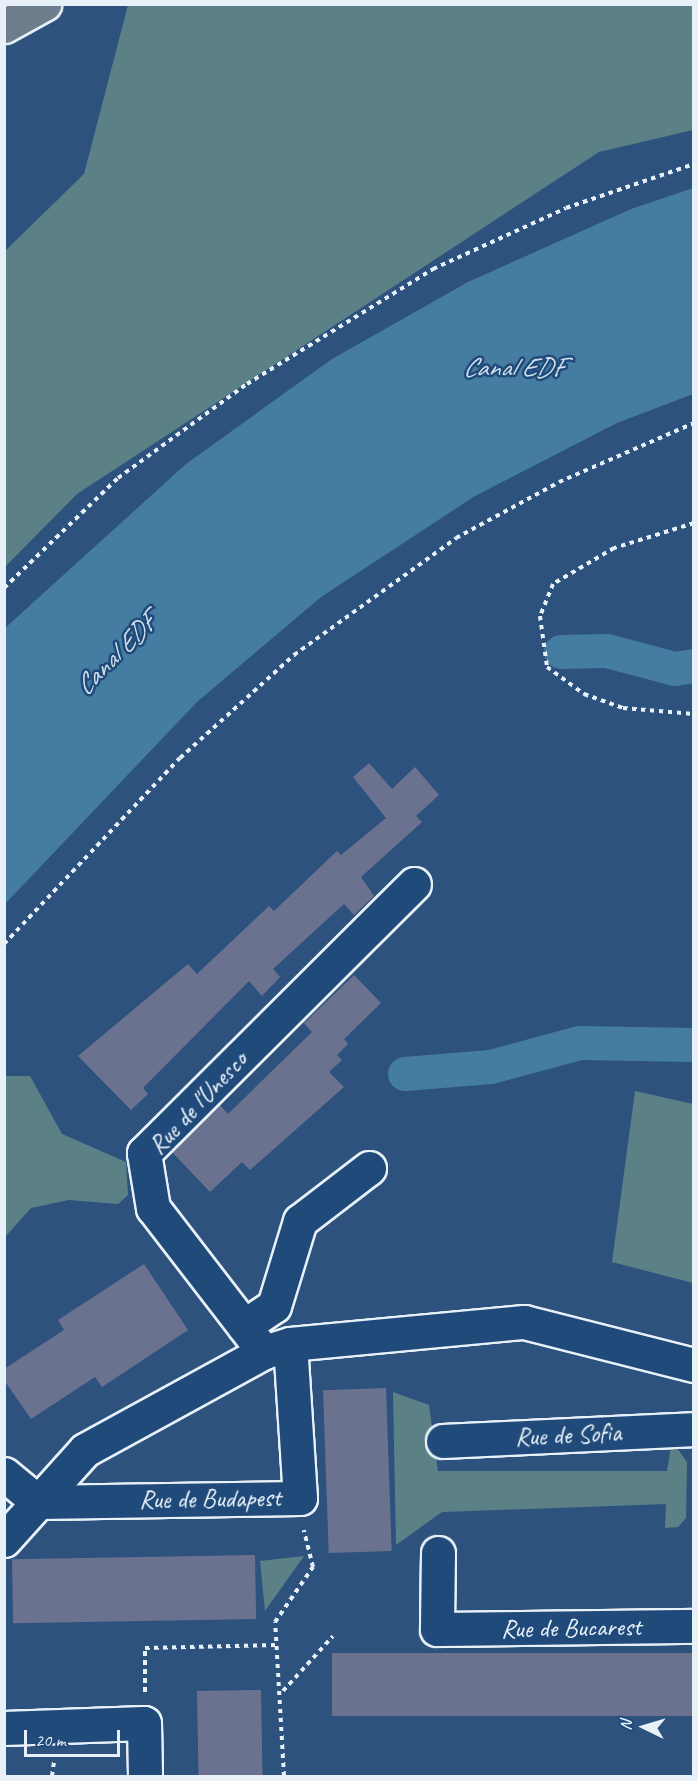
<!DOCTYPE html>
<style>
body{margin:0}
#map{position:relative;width:698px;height:1781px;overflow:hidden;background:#2e527e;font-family:Caveat,sans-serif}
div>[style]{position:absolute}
.green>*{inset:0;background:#5b8187}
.water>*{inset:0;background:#457ca2}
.canal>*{height:34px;margin:-17px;padding:0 17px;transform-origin:17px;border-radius:17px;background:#457ca2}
.building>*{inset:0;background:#6b7290;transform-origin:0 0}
.path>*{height:4px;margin-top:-2px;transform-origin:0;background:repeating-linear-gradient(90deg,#e8f1f8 0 4.5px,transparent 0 9px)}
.roads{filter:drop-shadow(2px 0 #e8f1f8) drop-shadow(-2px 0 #e8f1f8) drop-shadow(0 2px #e8f1f8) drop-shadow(0 -2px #e8f1f8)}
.minor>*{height:33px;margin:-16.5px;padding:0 16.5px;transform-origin:16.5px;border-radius:16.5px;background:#1f4a7a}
.highway>*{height:33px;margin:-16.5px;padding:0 16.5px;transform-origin:16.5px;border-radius:16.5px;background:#6d7d8c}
span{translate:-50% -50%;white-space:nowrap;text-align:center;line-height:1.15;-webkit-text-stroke:5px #1f4a7a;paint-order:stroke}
.street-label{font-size:26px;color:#e8f1f8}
.water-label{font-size:27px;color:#d0dfeb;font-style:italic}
.frame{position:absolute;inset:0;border:6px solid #e8f1f8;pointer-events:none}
.north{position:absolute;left:614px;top:1697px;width:60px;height:60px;-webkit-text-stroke:4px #1f4a7a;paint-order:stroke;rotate:275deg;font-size:16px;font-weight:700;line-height:24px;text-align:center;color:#e8f1f8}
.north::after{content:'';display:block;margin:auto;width:21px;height:27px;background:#e8f1f8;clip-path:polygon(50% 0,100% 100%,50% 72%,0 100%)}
.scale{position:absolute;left:24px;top:1730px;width:96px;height:27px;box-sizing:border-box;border:3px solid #e8f1f8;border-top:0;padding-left:8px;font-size:18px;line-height:21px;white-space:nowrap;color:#e8f1f8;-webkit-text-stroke:4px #1f4a7a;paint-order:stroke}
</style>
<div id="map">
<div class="green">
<div style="clip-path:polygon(128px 5px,693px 5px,693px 130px,599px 152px,77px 494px,5px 567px,5px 251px,84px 174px)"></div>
<div style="clip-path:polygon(5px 1076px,30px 1076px,62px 1134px,126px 1162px,128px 1195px,118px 1204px,69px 1200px,31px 1208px,5px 1237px)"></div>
<div style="clip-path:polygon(635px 1091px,693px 1104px,693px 1283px,612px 1262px)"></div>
<div style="clip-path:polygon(393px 1392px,429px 1405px,438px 1471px,667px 1471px,672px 1441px,687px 1462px,686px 1518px,678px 1527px,665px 1528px,666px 1504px,442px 1512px,396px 1545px)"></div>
<div style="clip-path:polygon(304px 1556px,265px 1611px,260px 1561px)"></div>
</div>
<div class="water">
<div style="clip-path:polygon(693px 188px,693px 394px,617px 423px,475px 496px,321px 597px,197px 702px,5px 904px,5px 628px,186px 464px,332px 359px,468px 282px,631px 209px)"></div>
</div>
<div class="canal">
<div style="left:561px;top:652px;width:46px;rotate:-1.2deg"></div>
<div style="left:607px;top:651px;width:70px;rotate:14.8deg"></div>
<div style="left:675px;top:669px;width:19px;rotate:-9deg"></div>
<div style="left:405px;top:1074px;width:86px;rotate:-4.7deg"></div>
<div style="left:491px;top:1067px;width:92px;rotate:-15.1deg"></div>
<div style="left:580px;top:1043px;width:114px;rotate:1deg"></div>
</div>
<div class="building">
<div style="clip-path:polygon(369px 763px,392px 789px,415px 767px,439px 795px,416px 816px,422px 822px,361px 877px,374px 896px,354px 915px,344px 904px,273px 969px,280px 977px,262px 996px,249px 981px,143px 1088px,148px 1094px,131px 1110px,78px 1056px,188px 964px,197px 974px,269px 906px,274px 911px,337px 851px,341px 855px,386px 818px,353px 777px)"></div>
<div style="clip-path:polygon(354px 975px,381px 1003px,344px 1039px,348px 1044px,337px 1055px,342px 1060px,329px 1072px,344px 1087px,250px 1170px,242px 1162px,210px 1192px,172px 1152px,219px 1104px,228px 1114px,312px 1032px,304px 1023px)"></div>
<div style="clip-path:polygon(144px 1264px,188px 1330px,102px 1387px,95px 1377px,31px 1419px,4px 1380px,4px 1369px,64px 1330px,58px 1320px)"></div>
<div style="left:386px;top:1388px;width:163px;height:63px;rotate:88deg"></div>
<div style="left:255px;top:1555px;width:64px;height:243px;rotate:89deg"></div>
<div style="left:693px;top:1653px;width:63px;height:361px;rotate:90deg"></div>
<div style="left:261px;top:1690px;width:86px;height:64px;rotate:89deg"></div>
</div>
<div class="path">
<div style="left:694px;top:523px;width:84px;rotate:162.6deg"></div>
<div style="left:614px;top:548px;width:71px;rotate:149.5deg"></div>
<div style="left:553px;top:584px;width:35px;rotate:112deg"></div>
<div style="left:540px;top:616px;width:51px;rotate:82.2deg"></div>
<div style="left:547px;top:667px;width:46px;rotate:36.1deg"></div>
<div style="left:584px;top:694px;width:41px;rotate:19.7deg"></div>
<div style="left:623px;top:708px;width:71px;rotate:4.8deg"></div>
<div style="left:4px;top:588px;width:158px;rotate:-44deg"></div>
<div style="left:118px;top:478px;width:160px;rotate:-36.1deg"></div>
<div style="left:247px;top:384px;width:219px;rotate:-31.7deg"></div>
<div style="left:433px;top:269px;width:146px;rotate:-24.6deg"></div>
<div style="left:566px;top:208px;width:135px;rotate:-19deg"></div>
<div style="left:4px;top:944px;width:256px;rotate:-46.6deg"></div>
<div style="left:180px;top:758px;width:154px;rotate:-42.1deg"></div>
<div style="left:294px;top:655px;width:200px;rotate:-35.8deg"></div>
<div style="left:456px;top:538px;width:117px;rotate:-28.5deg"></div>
<div style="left:559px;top:482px;width:147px;rotate:-23.6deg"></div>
<div style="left:283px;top:1691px;width:74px;rotate:-47.7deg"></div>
<div style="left:145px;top:1692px;width:44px;rotate:-90deg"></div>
<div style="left:145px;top:1648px;width:133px;rotate:-1.3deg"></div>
<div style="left:52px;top:1776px;width:15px;rotate:-82deg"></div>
<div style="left:284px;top:1776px;width:154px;rotate:-93.3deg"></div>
<div style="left:275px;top:1622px;width:67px;rotate:-55.4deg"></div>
<div style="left:313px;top:1567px;width:38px;rotate:-104deg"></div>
</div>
<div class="roads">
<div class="minor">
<div style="left:244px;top:1326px;width:36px;rotate:-34deg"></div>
<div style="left:274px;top:1306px;width:89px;rotate:-73deg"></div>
<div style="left:300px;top:1221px;width:87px;rotate:-37.5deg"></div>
<div style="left:264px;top:1352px;width:182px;rotate:-127.6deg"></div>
<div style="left:153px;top:1208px;width:56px;rotate:-99.3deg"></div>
<div style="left:144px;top:1153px;width:381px;rotate:-44.9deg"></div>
<div style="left:443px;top:1441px;width:251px;rotate:-2.7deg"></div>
<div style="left:4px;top:1474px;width:44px;rotate:39.5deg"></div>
<div style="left:38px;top:1502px;width:262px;rotate:-0.9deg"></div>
<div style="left:300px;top:1498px;width:154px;rotate:-93.7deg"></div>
<div style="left:4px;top:1540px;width:121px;rotate:-48deg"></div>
<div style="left:85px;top:1450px;width:204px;rotate:-28.7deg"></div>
<div style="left:264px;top:1352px;width:27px;rotate:-17deg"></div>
<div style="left:290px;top:1344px;width:235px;rotate:-5.4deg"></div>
<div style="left:524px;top:1322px;width:175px;rotate:14.2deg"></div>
<div style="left:438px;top:1553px;width:76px;rotate:90.8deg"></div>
<div style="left:437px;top:1629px;width:257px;rotate:-0.7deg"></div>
<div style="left:4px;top:1728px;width:140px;rotate:-2deg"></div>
<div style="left:144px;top:1723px;width:53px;rotate:88.9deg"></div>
</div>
<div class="highway">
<div style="left:4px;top:26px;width:46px;rotate:-28.8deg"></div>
</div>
</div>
<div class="street-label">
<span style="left:198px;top:1103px;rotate:-47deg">Rue de l'Unesco</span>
<span style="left:568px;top:1435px;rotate:-3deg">Rue de Sofia</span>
<span style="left:210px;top:1499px;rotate:-1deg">Rue de Budapest</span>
<span style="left:571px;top:1628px;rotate:-1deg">Rue de Bucarest</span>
</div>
<div class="water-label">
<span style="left:513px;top:368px">Canal EDF</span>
<span style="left:115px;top:655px;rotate:-45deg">Canal EDF</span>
</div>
<div class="frame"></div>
<div class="north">N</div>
<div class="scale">20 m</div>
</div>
